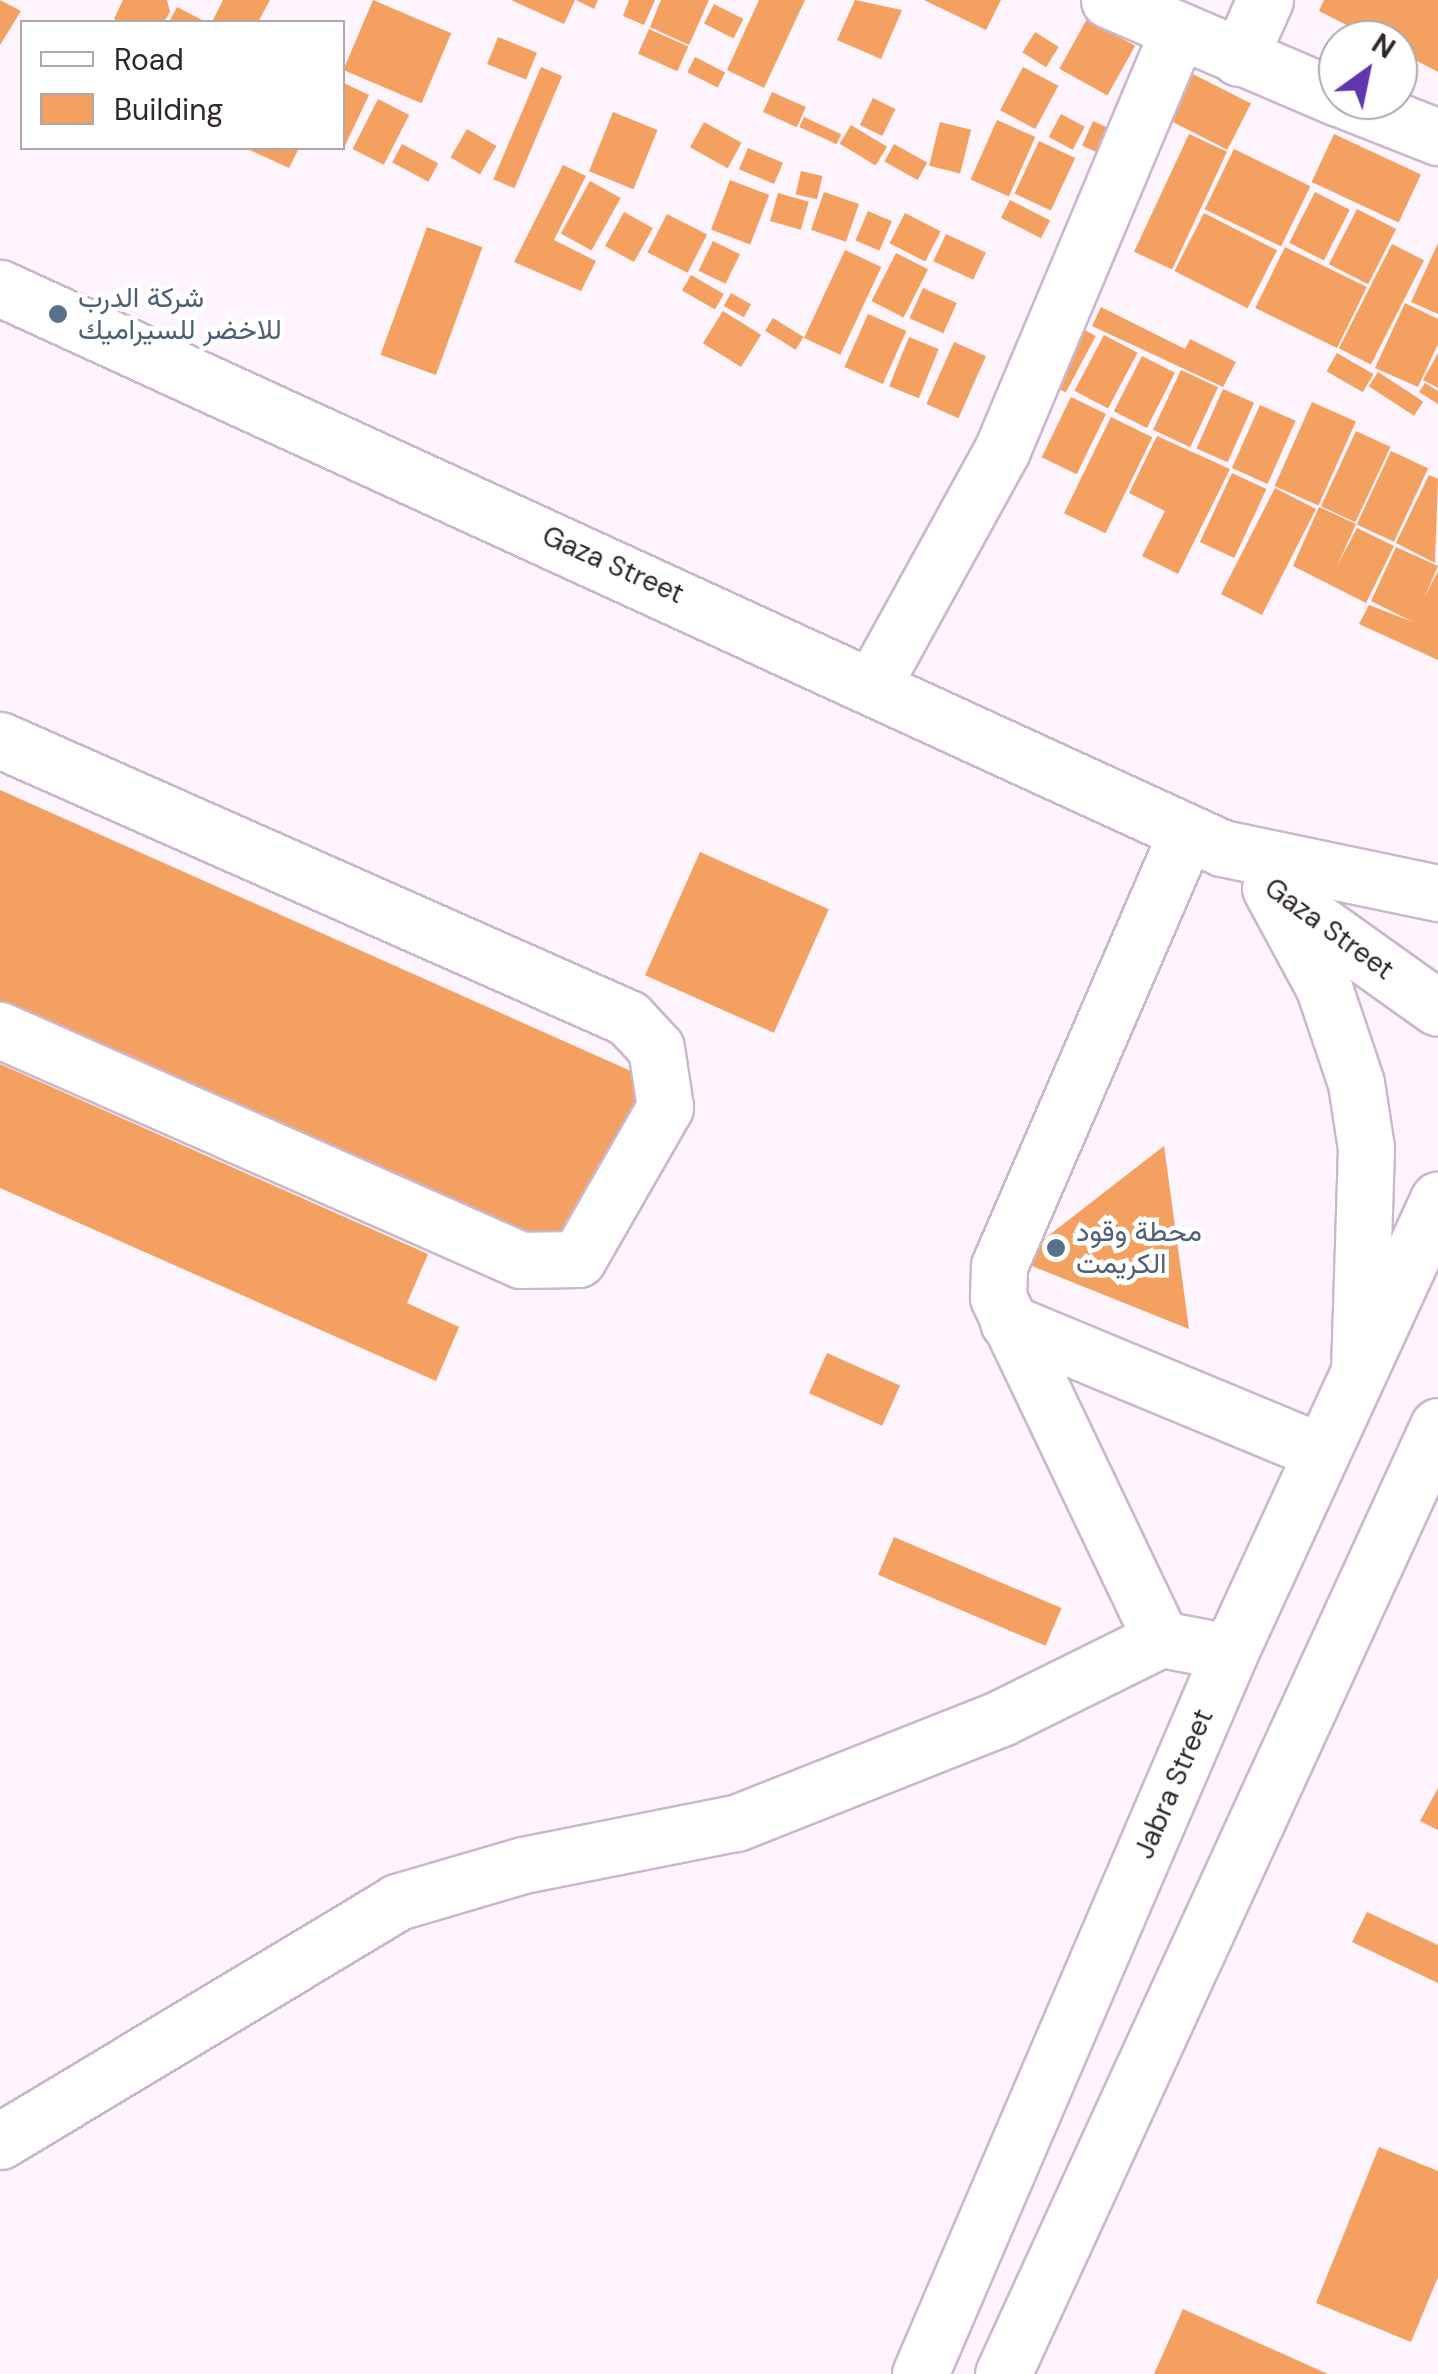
<!DOCTYPE html>
<meta charset="utf-8">
<style>
body{margin:0}
#map{position:relative;width:1438px;height:2374px;overflow:hidden;background:#fdf4fd;font-family:"DM Sans",Vazirmatn,sans-serif}
div>[style]{position:absolute}
.building>*{inset:0;background:#f4a061;transform-origin:0 0}
.roads{filter:drop-shadow(2px 0 #ccb6ce) drop-shadow(-2px 0 #ccb6ce) drop-shadow(0 2px #ccb6ce) drop-shadow(0 -2px #ccb6ce)}
.minor>*{height:55px;margin:-27.5px;padding:0 27.5px;transform-origin:27.5px;border-radius:27.5px;background:#fff}
.major>*{height:55px;margin:-27.5px;padding:0 27.5px;transform-origin:27.5px;border-radius:27.5px;background:#fff}
.dots>*{width:28px;height:28px;translate:-50% -50%;box-sizing:border-box;border:5px solid #fff;border-radius:50%}
span{translate:-50% -50%;white-space:nowrap;text-align:center;line-height:1.15;-webkit-text-stroke:9px #fff;paint-order:stroke}
.service-label{font-size:28px;color:#4e5e75}
.left{translate:0 -50%;text-align:left}
.street-label{font-size:28px;color:#2f2730}
.legend{position:absolute;left:20px;top:20px;width:325px;height:130px;box-sizing:border-box;background:#fff;border:2px solid #aca9ac;margin:0;padding:12px 18px;list-style:none;font-size:30px;color:#2f2730}
.legend li{display:flex;align-items:center;gap:20px;height:50px}
.legend b{width:50px;border:2px solid #aca9ac}
.north{position:absolute;left:1318px;top:20px;width:100px;height:100px;box-sizing:border-box;background:#fff;border:2px solid #aca9ac;border-radius:50%;rotate:33deg;font-size:28px;font-weight:700;line-height:40px;text-align:center;color:#2f2730}
.north::after{content:'';display:block;margin:auto;width:35px;height:45px;background:#5f38b0;clip-path:polygon(50% 0,100% 100%,50% 72%,0 100%)}
</style>
<div id="map">
<div class="building">
<div style="clip-path:polygon(0 0,21px 11px,0 45px)"></div>
<div style="clip-path:polygon(123px 0,167px 0,170px 12px,164px 22px,121px 22px,114px 19px)"></div>
<div style="clip-path:polygon(223px 0,270px 0,258px 22px,212px 22px)"></div>
<div style="left:373px;top:0;width:85px;height:76px;rotate:23deg"></div>
<div style="clip-path:polygon(511px 0,575px 0,564px 24px)"></div>
<div style="clip-path:polygon(576px 0,598px 0,594px 9px)"></div>
<div style="clip-path:polygon(629px 0,655px 0,644px 25px,623px 16px)"></div>
<div style="clip-path:polygon(661px 0,709px 0,689px 45px,650px 27px)"></div>
<div style="clip-path:polygon(759px 0,805px 0,764px 88px,727px 70px)"></div>
<div style="clip-path:polygon(855px 0,902px 10px,881px 59px,837px 40px)"></div>
<div style="clip-path:polygon(924px 0,1001px 0,986px 30px)"></div>
<div style="clip-path:polygon(1324px 0,1438px 0,1438px 72px,1398px 51px,1398px 40px,1376px 40px,1319px 11px)"></div>
<div style="left:714px;top:4px;width:33px;height:22px;rotate:27deg"></div>
<div style="clip-path:polygon(177px 7px,206px 22px,169px 22px)"></div>
<div style="left:1087px;top:19px;width:55px;height:57px;rotate:29deg"></div>
<div style="left:649px;top:29px;width:43px;height:27px;rotate:24deg"></div>
<div style="left:1035px;top:32px;width:28px;height:24px;rotate:32deg"></div>
<div style="left:498px;top:37px;width:42px;height:29px;rotate:22deg"></div>
<div style="left:695px;top:57px;width:34px;height:17px;rotate:27deg"></div>
<div style="left:541px;top:67px;width:23px;height:122px;rotate:23deg"></div>
<div style="left:1023px;top:67px;width:40px;height:49px;rotate:28deg"></div>
<div style="left:1193px;top:74px;width:65px;height:52px;rotate:27deg"></div>
<div style="clip-path:polygon(342px 82px,369px 95px,342px 152px)"></div>
<div style="left:772px;top:92px;width:37px;height:22px;rotate:24deg"></div>
<div style="left:873px;top:98px;width:25px;height:30px;rotate:26deg"></div>
<div style="left:378px;top:99px;width:35px;height:56px;rotate:27deg"></div>
<div style="left:613px;top:112px;width:48px;height:64px;rotate:22deg"></div>
<div style="left:1061px;top:114px;width:27px;height:26px;rotate:28deg"></div>
<div style="left:804px;top:117px;width:41px;height:11px;rotate:25deg"></div>
<div style="left:997px;top:120px;width:42px;height:65px;rotate:24deg"></div>
<div style="left:1093px;top:121px;width:17px;height:27px;rotate:24deg"></div>
<div style="left:704px;top:122px;width:43px;height:29px;rotate:29deg"></div>
<div style="left:940px;top:122px;width:32px;height:45px;rotate:14deg"></div>
<div style="left:851px;top:125px;width:42px;height:22px;rotate:31deg"></div>
<div style="left:467px;top:129px;width:34px;height:33px;rotate:30deg"></div>
<div style="left:1189px;top:134px;width:42px;height:130px;rotate:25deg"></div>
<div style="left:1334px;top:134px;width:96px;height:53px;rotate:25deg"></div>
<div style="left:1039px;top:141px;width:40px;height:58px;rotate:25deg"></div>
<div style="left:402px;top:144px;width:41px;height:21px;rotate:28deg"></div>
<div style="left:894px;top:144px;width:38px;height:20px;rotate:29deg"></div>
<div style="clip-path:polygon(245px 148px,299px 148px,289px 168px)"></div>
<div style="left:748px;top:148px;width:38px;height:23px;rotate:23deg"></div>
<div style="left:1234px;top:149px;width:85px;height:67px;rotate:26deg"></div>
<div style="clip-path:polygon(563px 165px,586px 176px,554px 240px,596px 261px,581px 291px,514px 262px)"></div>
<div style="left:801px;top:171px;width:22px;height:24px;rotate:13deg"></div>
<div style="left:730px;top:180px;width:42px;height:53px;rotate:21deg"></div>
<div style="left:590px;top:181px;width:35px;height:60px;rotate:29deg"></div>
<div style="left:824px;top:192px;width:37px;height:40px;rotate:19deg"></div>
<div style="left:1315px;top:192px;width:39px;height:57px;rotate:27deg"></div>
<div style="left:778px;top:193px;width:32px;height:29px;rotate:16deg"></div>
<div style="left:1010px;top:200px;width:45px;height:20px;rotate:27deg"></div>
<div style="left:1357px;top:209px;width:44px;height:62px;rotate:27deg"></div>
<div style="left:868px;top:211px;width:26px;height:32px;rotate:23deg"></div>
<div style="left:624px;top:212px;width:33px;height:39px;rotate:29deg"></div>
<div style="left:905px;top:213px;width:40px;height:34px;rotate:27deg"></div>
<div style="left:1204px;top:213px;width:82px;height:65px;rotate:27deg"></div>
<div style="left:667px;top:214px;width:45px;height:43px;rotate:27deg"></div>
<div style="left:427px;top:227px;width:59px;height:136px;rotate:20deg"></div>
<div style="left:946px;top:234px;width:44px;height:30px;rotate:25deg"></div>
<div style="left:713px;top:241px;width:30px;height:33px;rotate:26deg"></div>
<div style="clip-path:polygon(1438px 243px,1438px 314px,1411px 302px)"></div>
<div style="left:1392px;top:244px;width:36px;height:117px;rotate:27deg"></div>
<div style="left:1285px;top:247px;width:91px;height:68px;rotate:26deg"></div>
<div style="left:845px;top:250px;width:40px;height:97px;rotate:25deg"></div>
<div style="left:896px;top:253px;width:36px;height:54px;rotate:27deg"></div>
<div style="left:691px;top:275px;width:38px;height:18px;rotate:30deg"></div>
<div style="left:923px;top:288px;width:37px;height:33px;rotate:24deg"></div>
<div style="left:731px;top:293px;width:23px;height:15px;rotate:29deg"></div>
<div style="clip-path:polygon(1405px 303px,1438px 319px,1438px 344px,1418px 387px,1375px 368px)"></div>
<div style="clip-path:polygon(1101px 307px,1185px 349px,1190px 339px,1236px 362px,1223px 387px,1092px 326px)"></div>
<div style="left:723px;top:311px;width:45px;height:38px;rotate:32deg"></div>
<div style="left:868px;top:314px;width:42px;height:58px;rotate:24deg"></div>
<div style="left:773px;top:318px;width:36px;height:15px;rotate:32deg"></div>
<div style="left:1079px;top:327px;width:19px;height:64px;rotate:28deg"></div>
<div style="left:1104px;top:335px;width:38px;height:63px;rotate:28deg"></div>
<div style="left:909px;top:337px;width:32px;height:53px;rotate:22deg"></div>
<div style="left:954px;top:342px;width:35px;height:68px;rotate:24deg"></div>
<div style="left:1337px;top:353px;width:42px;height:21px;rotate:30deg"></div>
<div style="clip-path:polygon(1438px 353px,1438px 388px,1423px 380px)"></div>
<div style="left:1142px;top:356px;width:37px;height:62px;rotate:27deg"></div>
<div style="left:1181px;top:370px;width:41px;height:66px;rotate:25deg"></div>
<div style="left:1378px;top:372px;width:54px;height:17px;rotate:33deg"></div>
<div style="clip-path:polygon(1425px 383px,1438px 391px,1438px 404px,1419px 392px)"></div>
<div style="left:1223px;top:389px;width:34px;height:65px;rotate:24deg"></div>
<div style="left:1071px;top:397px;width:39px;height:67px;rotate:26deg"></div>
<div style="left:1312px;top:402px;width:48px;height:92px;rotate:24deg"></div>
<div style="left:1260px;top:405px;width:39px;height:69px;rotate:24deg"></div>
<div style="left:1111px;top:417px;width:46px;height:107px;rotate:26deg"></div>
<div style="left:1356px;top:431px;width:38px;height:83px;rotate:25deg"></div>
<div style="clip-path:polygon(1157px 436px,1230px 469px,1178px 574px,1142px 556px,1165px 511px,1129px 493px)"></div>
<div style="left:1391px;top:451px;width:41px;height:81px;rotate:25deg"></div>
<div style="left:1232px;top:473px;width:38px;height:76px;rotate:25deg"></div>
<div style="clip-path:polygon(1429px 475px,1438px 479px,1435px 563px,1396px 543px)"></div>
<div style="left:1275px;top:488px;width:46px;height:119px;rotate:27deg"></div>
<div style="clip-path:polygon(1319px 507px,1356px 524px,1337px 566px,1357px 528px,1394px 546px,1366px 603px,1293px 566px)"></div>
<div style="clip-path:polygon(1396px 547px,1438px 566px,1424px 598px,1438px 571px,1438px 660px,1359px 624px,1369px 605px,1413px 622px,1371px 601px)"></div>
<div style="left:0;top:790px;width:709px;height:210px;rotate:24deg"></div>
<div style="left:700px;top:852px;width:141px;height:135px;rotate:24deg"></div>
<div style="clip-path:polygon(0 1064px,428px 1254px,407px 1303px,459px 1327px,436px 1381px,0 1188px)"></div>
<div style="clip-path:polygon(1164px 1146px,1189px 1329px,1017px 1260px)"></div>
<div style="left:827px;top:1353px;width:80px;height:44px;rotate:24deg"></div>
<div style="left:894px;top:1537px;width:182px;height:41px;rotate:23deg"></div>
<div style="clip-path:polygon(1438px 1788px,1438px 1830px,1420px 1821px)"></div>
<div style="clip-path:polygon(1367px 1912px,1438px 1945px,1438px 1983px,1352px 1942px)"></div>
<div style="clip-path:polygon(1379px 2147px,1438px 2171px,1438px 2277px,1411px 2342px,1316px 2303px)"></div>
<div style="clip-path:polygon(1183px 2309px,1328px 2374px,1154px 2374px)"></div>
</div>
<div class="roads">
<div class="minor">
<div style="left:1109px;top:0;width:249px;rotate:23.2deg"></div>
<div style="left:1239px;top:58px;width:64px;rotate:-65.9deg"></div>
<div style="left:1344px;top:100px;width:101px;rotate:21.5deg"></div>
<div style="left:874px;top:683px;width:266px;rotate:-61.2deg"></div>
<div style="left:1002px;top:450px;width:454px;rotate:-67.2deg"></div>
<div style="left:0;top:740px;width:687px;rotate:23.88deg"></div>
<div style="left:628px;top:1018px;width:41px;rotate:47deg"></div>
<div style="left:656px;top:1048px;width:60px;rotate:81.3deg"></div>
<div style="left:665px;top:1107px;width:175px;rotate:119.8deg"></div>
<div style="left:578px;top:1259px;width:57px;rotate:179deg"></div>
<div style="left:521px;top:1260px;width:570px;rotate:-156.18deg"></div>
<div style="left:1008px;top:1322px;width:338px;rotate:22.5deg"></div>
<div style="left:1161px;top:1639px;width:379px;rotate:-115.5deg"></div>
<div style="left:998px;top:1297px;width:31px;rotate:-88deg"></div>
<div style="left:999px;top:1266px;width:473px;rotate:-66.6deg"></div>
<div style="left:0;top:2141px;width:463px;rotate:-31deg"></div>
<div style="left:397px;top:1902px;width:131px;rotate:-16.4deg"></div>
<div style="left:523px;top:1865px;width:217px;rotate:-11.2deg"></div>
<div style="left:736px;top:1823px;width:285px;rotate:-21.6deg"></div>
<div style="left:1001px;top:1718px;width:178px;rotate:-26.3deg"></div>
<div style="left:1161px;top:1639px;width:70px;rotate:10.7deg"></div>
<div style="left:920px;top:2374px;width:786px;rotate:-66.76deg"></div>
<div style="left:1230px;top:1652px;width:498px;rotate:-65.3deg"></div>
<div style="left:1003px;top:2374px;width:1043px;rotate:-65.35deg"></div>
</div>
<div class="major">
<div style="left:0;top:288px;width:1344px;rotate:24.62deg"></div>
<div style="left:1222px;top:848px;width:221px;rotate:11.8deg"></div>
<div style="left:1270px;top:888px;width:114px;rotate:61.6deg"></div>
<div style="left:1324px;top:988px;width:100px;rotate:71.4deg"></div>
<div style="left:1356px;top:1083px;width:66px;rotate:81.3deg"></div>
<div style="left:1366px;top:1148px;width:218px;rotate:91.8deg"></div>
<div style="left:1278px;top:894px;width:196px;rotate:35.5deg"></div>
</div>
</div>
<div class="dots">
<div style="left:58px;top:314px;background:#5c6f8a"></div>
<div style="left:1056px;top:1248px;background:#5c6f8a"></div>
</div>
<div class="service-label">
<span class="left" style="left:78px;top:314px">شركة الدرب<br>للاخضر للسيراميك</span>
<span class="left" style="left:1076px;top:1248px">محطة وقود<br>الكريمت</span>
</div>
<div class="street-label">
<span style="left:613px;top:565px;rotate:24deg">Gaza Street</span>
<span style="left:1329px;top:929px;rotate:36deg">Gaza Street</span>
<span style="left:1174px;top:1784px;rotate:-67deg">Jabra Street</span>
</div>
<ul class="legend">
<li><b style="height:12px;background:#fff"></b>Road</li>
<li><b style="height:28px;background:#f4a061"></b>Building</li>
</ul>
<div class="north">N</div>
</div>
